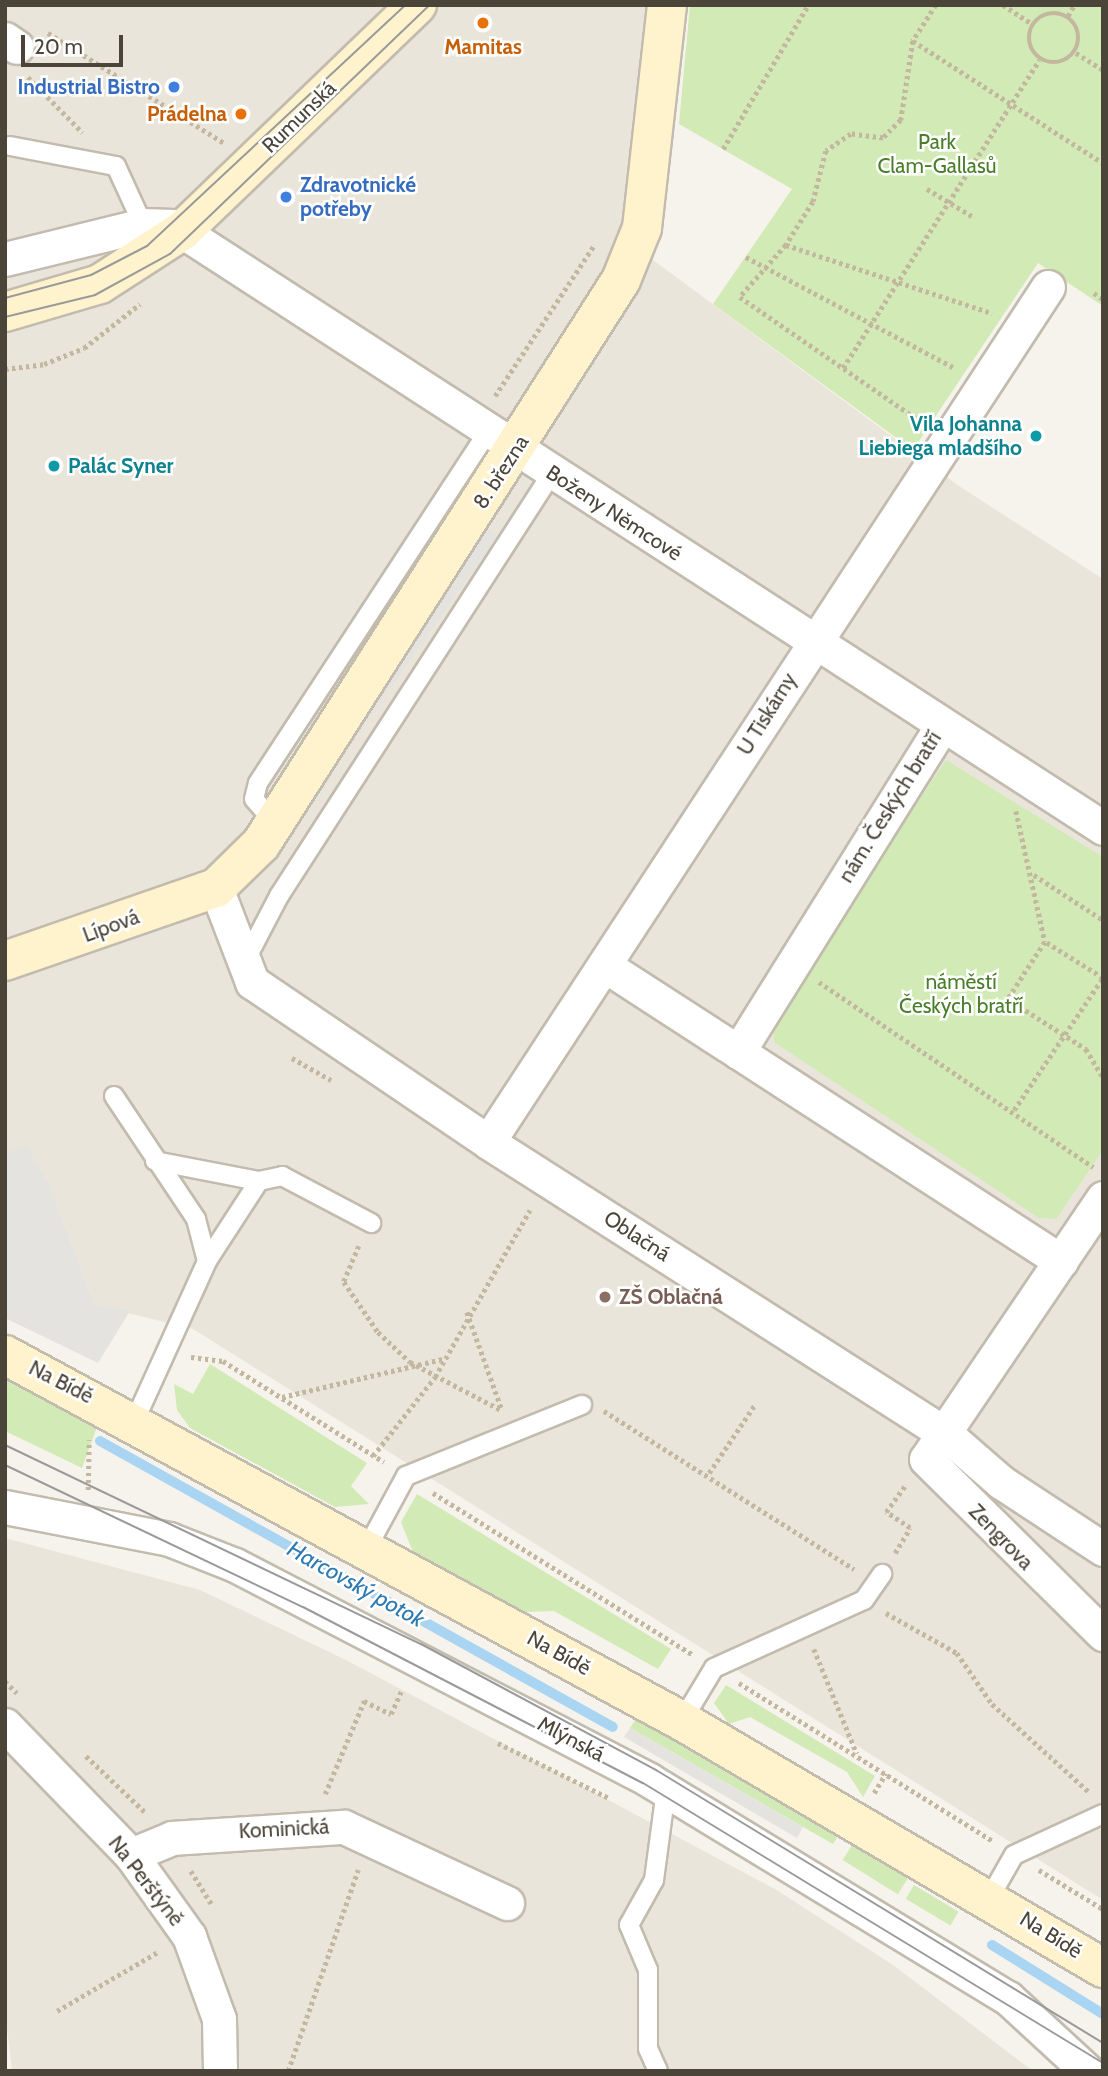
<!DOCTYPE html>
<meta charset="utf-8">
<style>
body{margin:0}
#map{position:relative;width:1108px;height:2076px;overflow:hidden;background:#f6f3ec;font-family:Cabin,sans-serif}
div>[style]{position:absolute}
.residential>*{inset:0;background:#eae5da}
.green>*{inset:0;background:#d2eab5;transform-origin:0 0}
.parking>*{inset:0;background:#e5e3e0;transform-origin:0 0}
.stream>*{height:10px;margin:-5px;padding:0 5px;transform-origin:5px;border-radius:5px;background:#a9d4f2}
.path>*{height:4.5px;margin-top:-2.25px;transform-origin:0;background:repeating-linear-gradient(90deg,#c4b79f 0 3.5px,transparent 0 7px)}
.path>.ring{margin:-2.25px;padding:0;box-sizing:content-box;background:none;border:4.5px solid #c4b79f;border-radius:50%}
.roads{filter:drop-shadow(2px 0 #c2bbae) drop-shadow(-2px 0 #c2bbae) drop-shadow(0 2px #c2bbae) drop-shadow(0 -2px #c2bbae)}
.lane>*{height:18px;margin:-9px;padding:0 9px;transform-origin:9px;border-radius:9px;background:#fff}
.street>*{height:33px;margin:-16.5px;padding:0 16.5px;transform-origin:16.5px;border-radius:16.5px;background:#fff}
.secondary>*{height:38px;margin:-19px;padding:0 19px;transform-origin:19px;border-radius:19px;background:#fff3cd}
.tram>*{height:2px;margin:-1px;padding:0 1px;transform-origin:1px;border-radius:1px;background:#9a9a9a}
.dots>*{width:19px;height:19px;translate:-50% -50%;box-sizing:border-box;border:4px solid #fff;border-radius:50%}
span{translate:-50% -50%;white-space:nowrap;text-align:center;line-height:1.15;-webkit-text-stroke:5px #fff;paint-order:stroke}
.food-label{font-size:21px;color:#c56008;font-weight:700}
.right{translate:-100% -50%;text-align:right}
.shop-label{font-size:21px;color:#366cbe;font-weight:700}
.left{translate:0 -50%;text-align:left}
.street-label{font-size:21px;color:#4b4439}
.park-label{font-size:21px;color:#4a7f2a}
.culture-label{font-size:21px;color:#0d838f;font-weight:700}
.education-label{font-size:21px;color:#785e54;font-weight:700}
.water-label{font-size:23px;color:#2e7ab2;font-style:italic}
.frame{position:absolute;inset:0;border:7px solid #4b4439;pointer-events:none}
.scale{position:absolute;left:21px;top:35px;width:102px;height:32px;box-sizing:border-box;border:4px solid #4b4439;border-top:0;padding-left:9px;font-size:21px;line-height:24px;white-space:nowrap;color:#4b4439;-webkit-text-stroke:5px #fff;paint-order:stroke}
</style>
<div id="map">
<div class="residential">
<div style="clip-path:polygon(5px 5px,686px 5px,653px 260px,959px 486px,1103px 579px,1103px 1900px,193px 1329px,95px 1305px,50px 1186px,5px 1155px)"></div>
<div style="clip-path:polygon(5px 1538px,200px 1590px,348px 1661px,775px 1889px,893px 1965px,1033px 2071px,12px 2071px,5px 2011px)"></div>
</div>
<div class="green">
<div style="clip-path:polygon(690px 5px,1103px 5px,1103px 306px,1038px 263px,913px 450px,713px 304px,792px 189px,679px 124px)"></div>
<div style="clip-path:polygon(946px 760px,1103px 857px,1103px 1150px,1056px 1219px,1039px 1218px,774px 1042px,774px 1017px)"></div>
<div style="clip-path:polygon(210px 1364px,367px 1463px,351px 1486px,369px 1504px,335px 1507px,190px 1428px,177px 1410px,174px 1384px,193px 1394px)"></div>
<div style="clip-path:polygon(5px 1380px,98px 1424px,82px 1468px,5px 1431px)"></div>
<div style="clip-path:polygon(417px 1494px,671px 1649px,658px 1669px,554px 1611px,524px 1612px,413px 1552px,401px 1522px)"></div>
<div style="clip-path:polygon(726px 1685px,875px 1776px,863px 1797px,847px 1772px,750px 1717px,729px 1724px,714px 1703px)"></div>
<div style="clip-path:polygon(637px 1717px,842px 1830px,833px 1844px,630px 1728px)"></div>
<div style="left:857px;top:1837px;width:65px;height:27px;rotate:32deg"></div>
<div style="left:914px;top:1885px;width:52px;height:16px;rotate:31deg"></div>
</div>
<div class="parking">
<div style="left:487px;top:529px;width:12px;height:331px;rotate:35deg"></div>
<div style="clip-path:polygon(26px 1145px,50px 1186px,95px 1305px,130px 1311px,98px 1363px,5px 1318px,5px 1154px)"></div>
<div style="clip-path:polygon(630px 1728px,803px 1827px,797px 1838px,624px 1737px)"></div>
</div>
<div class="stream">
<div style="left:100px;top:1441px;width:587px;rotate:29.14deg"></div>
<div style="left:992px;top:1945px;width:131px;rotate:31.9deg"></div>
</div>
<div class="path">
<div style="left:936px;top:5px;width:43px;rotate:122.6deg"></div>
<div style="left:913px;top:41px;width:226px;rotate:32.7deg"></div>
<div style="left:1003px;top:5px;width:33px;rotate:33deg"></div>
<div class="ring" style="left:1029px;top:13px;width:45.5px;height:45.5px"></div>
<div style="left:1068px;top:16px;width:13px;rotate:-61deg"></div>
<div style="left:48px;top:33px;width:208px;rotate:32deg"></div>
<div style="left:913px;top:41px;width:80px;rotate:98.6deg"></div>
<div style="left:901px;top:120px;width:25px;rotate:135deg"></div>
<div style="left:883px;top:138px;width:32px;rotate:-173deg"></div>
<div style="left:851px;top:134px;width:30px;rotate:146deg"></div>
<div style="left:826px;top:151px;width:53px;rotate:104.3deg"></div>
<div style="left:813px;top:202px;width:51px;rotate:122.1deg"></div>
<div style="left:786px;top:245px;width:217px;rotate:18.3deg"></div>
<div style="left:1076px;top:53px;width:32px;rotate:32deg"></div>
<div style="left:28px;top:77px;width:78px;rotate:45.5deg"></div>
<div style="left:723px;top:149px;width:167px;rotate:-59.4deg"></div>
<div style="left:927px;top:189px;width:56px;rotate:31.1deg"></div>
<div style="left:786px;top:245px;width:69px;rotate:131.5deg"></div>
<div style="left:740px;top:297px;width:219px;rotate:34.6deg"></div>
<div style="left:746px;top:257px;width:237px;rotate:28deg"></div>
<div style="left:1094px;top:293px;width:11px;rotate:34deg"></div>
<div style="left:843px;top:368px;width:365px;rotate:-57.5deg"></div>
<div style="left:5px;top:369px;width:39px;rotate:-7deg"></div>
<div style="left:44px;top:364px;width:43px;rotate:-21.8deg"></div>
<div style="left:84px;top:348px;width:71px;rotate:-38.2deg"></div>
<div style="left:495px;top:396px;width:181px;rotate:-56.7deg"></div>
<div style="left:1016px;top:811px;width:134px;rotate:77.5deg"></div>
<div style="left:1034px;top:875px;width:82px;rotate:33.1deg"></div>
<div style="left:1103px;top:978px;width:68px;rotate:-148.2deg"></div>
<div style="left:1045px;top:942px;width:68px;rotate:123deg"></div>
<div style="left:1008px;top:999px;width:93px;rotate:32.7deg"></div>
<div style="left:1086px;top:1049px;width:33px;rotate:59deg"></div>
<div style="left:819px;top:982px;width:331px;rotate:34deg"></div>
<div style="left:292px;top:1058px;width:45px;rotate:29.4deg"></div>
<div style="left:1014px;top:1110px;width:158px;rotate:-56.1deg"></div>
<div style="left:359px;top:1246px;width:39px;rotate:113deg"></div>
<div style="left:344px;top:1282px;width:60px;rotate:55.8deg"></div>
<div style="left:378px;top:1332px;width:44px;rotate:43.2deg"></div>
<div style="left:410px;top:1362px;width:103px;rotate:27.8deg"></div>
<div style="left:467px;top:1312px;width:104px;rotate:70.3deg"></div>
<div style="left:191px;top:1357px;width:32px;rotate:7deg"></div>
<div style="left:223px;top:1361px;width:190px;rotate:32.1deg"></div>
<div style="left:282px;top:1397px;width:165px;rotate:-13.3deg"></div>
<div style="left:604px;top:1411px;width:296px;rotate:32.3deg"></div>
<div style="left:373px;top:1456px;width:100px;rotate:-51.9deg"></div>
<div style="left:435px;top:1377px;width:192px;rotate:-60.4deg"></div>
<div style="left:709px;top:1473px;width:81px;rotate:-56.1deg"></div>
<div style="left:88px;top:1490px;width:50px;rotate:-88.9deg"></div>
<div style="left:433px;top:1493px;width:306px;rotate:31.9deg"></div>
<div style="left:895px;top:1553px;width:29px;rotate:-59deg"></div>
<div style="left:910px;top:1528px;width:29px;rotate:-146deg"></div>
<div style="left:886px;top:1512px;width:32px;rotate:-54deg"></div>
<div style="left:886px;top:1613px;width:81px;rotate:29.4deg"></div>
<div style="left:957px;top:1653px;width:62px;rotate:55.5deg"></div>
<div style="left:992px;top:1704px;width:131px;rotate:42.2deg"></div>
<div style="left:814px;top:1649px;width:113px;rotate:67.7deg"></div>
<div style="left:5px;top:1681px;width:17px;rotate:45deg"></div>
<div style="left:739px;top:1683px;width:299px;rotate:31.9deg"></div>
<div style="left:498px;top:1743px;width:124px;rotate:26.4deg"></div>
<div style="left:86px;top:1756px;width:81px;rotate:43.5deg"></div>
<div style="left:874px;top:1793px;width:23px;rotate:-59deg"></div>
<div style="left:325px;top:1794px;width:101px;rotate:-67.2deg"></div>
<div style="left:364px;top:1701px;width:30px;rotate:26deg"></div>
<div style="left:391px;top:1714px;width:27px;rotate:-66deg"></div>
<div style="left:1039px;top:1870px;width:75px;rotate:31.4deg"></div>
<div style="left:191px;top:1871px;width:40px;rotate:58deg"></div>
<div style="left:57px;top:2011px;width:117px;rotate:-30.3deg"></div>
<div style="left:288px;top:2071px;width:213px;rotate:-70.8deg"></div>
</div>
<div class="roads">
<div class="lane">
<div style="left:10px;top:146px;width:108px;rotate:10.7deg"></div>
<div style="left:116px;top:166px;width:65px;rotate:65.4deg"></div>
<div style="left:274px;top:822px;width:30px;rotate:-131deg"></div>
<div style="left:254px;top:799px;width:16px;rotate:-76deg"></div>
<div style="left:258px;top:783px;width:420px;rotate:-56.8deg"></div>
<div style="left:244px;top:963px;width:76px;rotate:-62.4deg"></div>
<div style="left:279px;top:896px;width:503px;rotate:-57.16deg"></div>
<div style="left:114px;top:1096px;width:148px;rotate:56.3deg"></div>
<div style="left:196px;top:1219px;width:43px;rotate:75.3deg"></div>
<div style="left:155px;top:1161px;width:106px;rotate:10.9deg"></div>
<div style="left:259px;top:1181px;width:24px;rotate:-12deg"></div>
<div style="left:282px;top:1176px;width:101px;rotate:27.8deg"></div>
<div style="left:135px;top:1420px;width:175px;rotate:-65.6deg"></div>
<div style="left:207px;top:1261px;width:95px;rotate:-57deg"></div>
<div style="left:367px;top:1548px;width:82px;rotate:-61.6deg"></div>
<div style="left:406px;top:1476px;width:190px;rotate:-22deg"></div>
<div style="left:682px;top:1721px;width:62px;rotate:-58.9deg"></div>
<div style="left:714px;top:1668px;width:165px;rotate:-24.4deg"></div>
<div style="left:864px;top:1600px;width:32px;rotate:-55deg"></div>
<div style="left:990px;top:1897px;width:48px;rotate:-60.3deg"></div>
<div style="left:1014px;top:1855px;width:98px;rotate:-24.7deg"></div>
<div style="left:658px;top:2071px;width:24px;rotate:-114deg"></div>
<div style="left:648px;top:2049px;width:79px;rotate:-90deg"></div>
<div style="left:648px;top:1970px;width:49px;rotate:-112.9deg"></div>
<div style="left:629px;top:1925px;width:51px;rotate:-60.9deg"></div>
<div style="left:654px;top:1880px;width:91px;rotate:-82.4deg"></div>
</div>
<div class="street">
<div style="left:5px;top:39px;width:14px;rotate:34deg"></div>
<div style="left:5px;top:259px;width:142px;rotate:-13.8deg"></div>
<div style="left:143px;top:225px;width:31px;rotate:2deg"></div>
<div style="left:174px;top:226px;width:1107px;rotate:32.94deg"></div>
<div style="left:216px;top:888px;width:101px;rotate:69deg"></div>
<div style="left:252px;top:982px;width:285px;rotate:34.1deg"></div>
<div style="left:488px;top:1142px;width:545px;rotate:32.55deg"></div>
<div style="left:947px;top:1435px;width:72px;rotate:41deg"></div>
<div style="left:1001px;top:1482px;width:122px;rotate:33.3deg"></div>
<div style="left:607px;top:967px;width:541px;rotate:32.93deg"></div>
<div style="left:738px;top:1052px;width:385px;rotate:-58deg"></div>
<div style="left:488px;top:1142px;width:1022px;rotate:-56.78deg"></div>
<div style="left:1103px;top:1198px;width:315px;rotate:124.1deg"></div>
<div style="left:926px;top:1459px;width:249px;rotate:44.7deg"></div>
<div style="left:5px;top:1507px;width:167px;rotate:11deg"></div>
<div style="left:169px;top:1539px;width:71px;rotate:21.5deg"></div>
<div style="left:235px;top:1565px;width:466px;rotate:27.4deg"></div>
<div style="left:649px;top:1780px;width:420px;rotate:31.3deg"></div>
<div style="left:1008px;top:1998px;width:108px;rotate:42.7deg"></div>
<div style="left:5px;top:1725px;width:181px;rotate:45.9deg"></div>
<div style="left:131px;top:1855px;width:100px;rotate:54.4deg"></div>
<div style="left:189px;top:1936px;width:88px;rotate:70.1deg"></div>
<div style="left:219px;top:2019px;width:52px;rotate:88.9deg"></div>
<div style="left:131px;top:1855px;width:44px;rotate:-22.5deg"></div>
<div style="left:172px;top:1838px;width:172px;rotate:-3.7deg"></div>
<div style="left:344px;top:1827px;width:180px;rotate:25deg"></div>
</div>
<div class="secondary">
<div style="left:5px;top:312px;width:99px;rotate:-16.4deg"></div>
<div style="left:100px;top:284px;width:98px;rotate:-32.9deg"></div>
<div style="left:182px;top:231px;width:326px;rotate:-43.9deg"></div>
<div style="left:5px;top:961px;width:223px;rotate:-19.1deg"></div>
<div style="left:216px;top:888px;width:63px;rotate:-44.4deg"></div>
<div style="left:261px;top:844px;width:669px;rotate:-57.45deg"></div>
<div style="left:621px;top:280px;width:56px;rotate:-68deg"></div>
<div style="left:642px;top:228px;width:224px;rotate:-83.6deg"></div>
<div style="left:5px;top:1355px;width:770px;rotate:28.4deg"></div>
<div style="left:682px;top:1721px;width:488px;rotate:30.4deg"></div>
</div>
</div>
<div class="tram">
<div style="left:5px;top:298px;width:89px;rotate:-15deg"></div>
<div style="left:91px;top:275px;width:63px;rotate:-27.4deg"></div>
<div style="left:147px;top:246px;width:353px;rotate:-43deg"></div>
<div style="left:5px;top:317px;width:93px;rotate:-13.7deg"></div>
<div style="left:95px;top:295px;width:85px;rotate:-28.7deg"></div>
<div style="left:170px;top:254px;width:360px;rotate:-43.8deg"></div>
<div style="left:5px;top:1445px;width:461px;rotate:25.6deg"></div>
<div style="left:421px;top:1644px;width:267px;rotate:28.2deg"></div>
<div style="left:656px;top:1770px;width:524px;rotate:31.41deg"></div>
<div style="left:5px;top:1465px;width:330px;rotate:25.5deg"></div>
<div style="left:303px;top:1607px;width:383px;rotate:27.4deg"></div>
<div style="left:643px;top:1783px;width:539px;rotate:31.33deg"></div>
</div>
<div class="dots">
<div style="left:483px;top:23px;background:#e8710a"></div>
<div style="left:174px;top:87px;background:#3f7fe0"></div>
<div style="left:241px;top:114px;background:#e8710a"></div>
<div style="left:286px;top:197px;background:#3f7fe0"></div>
<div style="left:1036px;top:436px;background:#0f9aa8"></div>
<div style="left:54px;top:466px;background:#0f9aa8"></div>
<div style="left:605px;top:1297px;background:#8d6e63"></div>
</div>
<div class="food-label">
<span style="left:483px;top:47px">Mamitas</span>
<span class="right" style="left:227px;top:114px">Prádelna</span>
</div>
<div class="shop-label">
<span class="right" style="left:160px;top:87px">Industrial Bistro</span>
<span class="left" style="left:300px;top:197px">Zdravotnické<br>potřeby</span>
</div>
<div class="street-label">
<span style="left:299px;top:117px;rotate:-44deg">Rumunská</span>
<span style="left:501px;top:472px;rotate:-57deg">8. března</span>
<span style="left:614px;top:513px;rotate:33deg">Boženy Němcové</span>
<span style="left:767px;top:714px;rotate:-58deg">U Tiskárny</span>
<span style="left:890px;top:807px;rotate:-58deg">nám. Českých bratří</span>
<span style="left:111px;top:926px;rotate:-20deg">Lípová</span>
<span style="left:637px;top:1236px;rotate:33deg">Oblačná</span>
<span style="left:61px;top:1382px;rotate:27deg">Na Bídě</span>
<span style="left:1001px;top:1537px;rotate:46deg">Zengrova</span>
<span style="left:559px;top:1653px;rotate:29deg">Na Bídě</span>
<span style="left:571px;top:1739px;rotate:28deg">Mlýnská</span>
<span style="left:284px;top:1829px;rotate:-3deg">Kominická</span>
<span style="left:146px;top:1881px;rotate:52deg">Na Perštýně</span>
<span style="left:1051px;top:1935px;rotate:32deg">Na Bídě</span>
</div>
<div class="park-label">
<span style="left:937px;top:154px">Park<br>Clam-Gallasů</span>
<span style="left:961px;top:994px">náměstí<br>Českých bratří</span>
</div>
<div class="culture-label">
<span class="right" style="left:1022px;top:436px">Vila Johanna<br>Liebiega mladšího</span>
<span class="left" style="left:68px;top:466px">Palác Syner</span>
</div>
<div class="education-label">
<span class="left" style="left:619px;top:1297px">ZŠ Oblačná</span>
</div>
<div class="water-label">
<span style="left:356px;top:1584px;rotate:29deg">Harcovský potok</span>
</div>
<div class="frame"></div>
<div class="scale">20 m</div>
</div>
